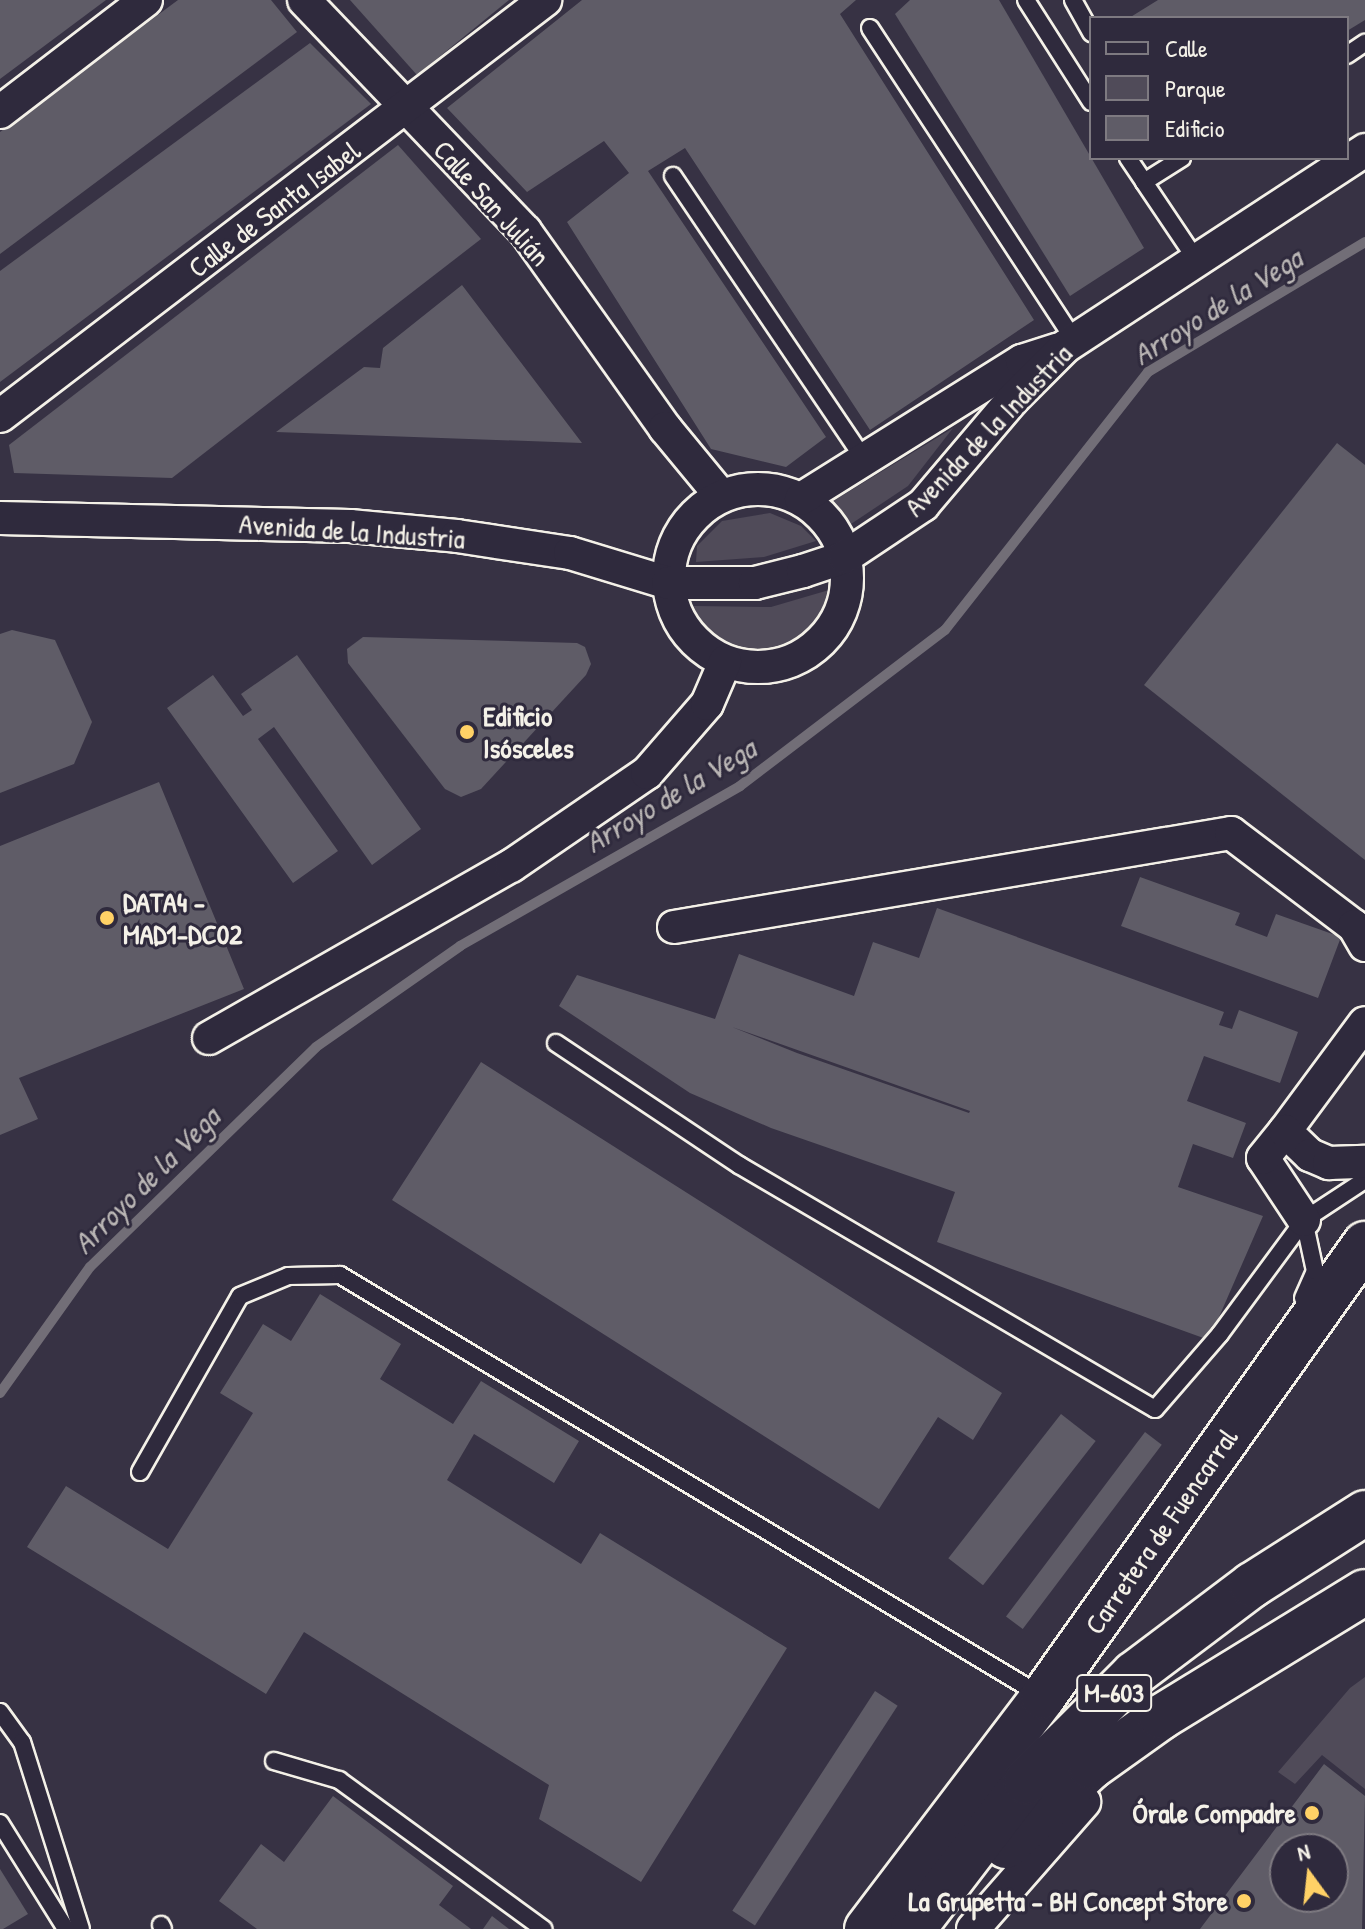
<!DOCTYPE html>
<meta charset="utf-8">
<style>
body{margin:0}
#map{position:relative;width:1365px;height:1929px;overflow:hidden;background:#373244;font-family:"Patrick Hand",sans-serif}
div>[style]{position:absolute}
.green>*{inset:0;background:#504b59}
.stream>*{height:10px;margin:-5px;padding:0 5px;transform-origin:5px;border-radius:5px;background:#726e77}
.building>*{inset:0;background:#5f5c67;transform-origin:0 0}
.roads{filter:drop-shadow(2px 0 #f4f1e8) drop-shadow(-2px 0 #f4f1e8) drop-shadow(0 2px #f4f1e8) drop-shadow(0 -2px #f4f1e8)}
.lane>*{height:16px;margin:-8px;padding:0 8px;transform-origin:8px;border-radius:8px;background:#2f2a3d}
.street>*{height:32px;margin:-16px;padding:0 16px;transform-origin:16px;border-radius:16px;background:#2f2a3d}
.street>.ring{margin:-16px;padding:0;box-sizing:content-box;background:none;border:32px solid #2f2a3d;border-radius:50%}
.highway>*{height:44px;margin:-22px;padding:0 22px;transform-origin:22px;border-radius:22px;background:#2f2a3d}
.dots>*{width:22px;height:22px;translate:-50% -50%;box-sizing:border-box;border:4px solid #2f2a3d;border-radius:50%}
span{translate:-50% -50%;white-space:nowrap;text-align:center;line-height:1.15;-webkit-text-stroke:6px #2f2a3d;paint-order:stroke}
.shield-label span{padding:2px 6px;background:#2f2a3d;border:2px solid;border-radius:6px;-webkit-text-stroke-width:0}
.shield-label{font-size:26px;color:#f4f1e8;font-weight:700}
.street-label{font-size:28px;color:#f4f1e8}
.poi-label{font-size:28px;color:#f4f1e8;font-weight:700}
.left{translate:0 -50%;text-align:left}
.right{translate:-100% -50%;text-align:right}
.water-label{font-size:30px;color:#bab6b5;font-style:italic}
.legend{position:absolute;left:1089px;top:16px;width:260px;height:144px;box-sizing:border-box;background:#2f2a3d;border:2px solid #7e7a81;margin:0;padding:10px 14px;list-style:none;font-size:24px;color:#f4f1e8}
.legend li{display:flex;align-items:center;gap:16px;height:40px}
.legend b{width:40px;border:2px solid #7e7a81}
.north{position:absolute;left:1269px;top:1833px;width:80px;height:80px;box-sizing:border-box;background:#2f2a3d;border:2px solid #7e7a81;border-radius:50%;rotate:345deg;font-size:22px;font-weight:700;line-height:32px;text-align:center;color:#f4f1e8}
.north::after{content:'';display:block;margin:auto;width:28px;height:36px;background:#ffd166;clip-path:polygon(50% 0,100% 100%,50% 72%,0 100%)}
</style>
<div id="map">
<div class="green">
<div style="clip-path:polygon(953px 428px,908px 486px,845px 528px,830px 503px)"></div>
<div style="clip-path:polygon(770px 513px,801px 526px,816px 541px,764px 557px,696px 562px,697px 546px,722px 521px)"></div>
<div style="clip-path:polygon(829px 590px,822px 617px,806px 636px,761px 656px,722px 644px,696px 618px,694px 606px,771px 607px)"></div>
<div style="clip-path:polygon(1365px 1677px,1365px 1789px,1322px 1755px,1295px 1784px,1278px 1772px,1350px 1688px)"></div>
</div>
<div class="stream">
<div style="left:0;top:1393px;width:155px;rotate:-54.5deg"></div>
<div style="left:90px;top:1267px;width:315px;rotate:-44.2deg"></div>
<div style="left:316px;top:1047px;width:176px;rotate:-35deg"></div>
<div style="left:460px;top:946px;width:322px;rotate:-29.7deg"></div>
<div style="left:740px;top:786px;width:258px;rotate:-37.3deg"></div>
<div style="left:945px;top:630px;width:328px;rotate:-51.8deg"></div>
<div style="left:1148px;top:372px;width:253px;rotate:-30.9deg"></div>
</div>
<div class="building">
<div style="clip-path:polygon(0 0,106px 0,0 79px)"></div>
<div style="clip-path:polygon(178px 0,271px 0,297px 32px,0 254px,0 132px)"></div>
<div style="clip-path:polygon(350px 0,509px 0,417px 75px)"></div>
<div style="clip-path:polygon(582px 0,856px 0,840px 14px,1034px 320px,870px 430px,685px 148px,648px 171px,826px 437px,786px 467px,711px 449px,567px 222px,629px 173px,604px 141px,527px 192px,447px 108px)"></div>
<div style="clip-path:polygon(910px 0,999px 0,1144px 248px,1070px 296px,895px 14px)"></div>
<div style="clip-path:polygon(1158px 0,1365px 0,1365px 20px,1347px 31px,1347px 18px,1129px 18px)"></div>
<div style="clip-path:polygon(310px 43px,371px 104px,0 382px,0 271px)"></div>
<div style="clip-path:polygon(398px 145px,481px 239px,172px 478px,14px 473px,9px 445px)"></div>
<div style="clip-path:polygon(462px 285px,582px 443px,276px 432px,364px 367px,380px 368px,383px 348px)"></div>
<div style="clip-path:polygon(1337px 443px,1365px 465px,1365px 860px,1144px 685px)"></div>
<div style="clip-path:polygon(12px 630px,55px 640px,92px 722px,74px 764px,0 793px,0 634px)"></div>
<div style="clip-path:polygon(363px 637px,577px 643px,585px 647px,591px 664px,586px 675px,481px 789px,461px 797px,445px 789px,348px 663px,347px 649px)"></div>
<div style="clip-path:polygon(297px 655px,421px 829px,372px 865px,274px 727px,258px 739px,338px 851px,293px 883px,167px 708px,213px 675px,243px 716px,252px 710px,241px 694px)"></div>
<div style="clip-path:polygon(159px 782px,244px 989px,19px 1078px,38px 1119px,0 1135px,0 846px)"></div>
<div style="clip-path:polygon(1140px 877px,1240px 913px,1235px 925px,1267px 937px,1276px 914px,1341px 937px,1318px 998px,1121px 926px)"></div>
<div style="clip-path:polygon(evenodd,937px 908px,1224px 1012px,1219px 1025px,1232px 1029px,1239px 1010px,1298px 1032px,1280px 1083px,1204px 1056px,1187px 1101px,1246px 1123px,1233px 1158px,1193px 1144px,1178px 1187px,1263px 1216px,1209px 1340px,937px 1242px,955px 1192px,771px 1128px,690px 1093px,559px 1006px,577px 975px,715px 1019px,739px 954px,854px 996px,873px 942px,919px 958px,937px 908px,732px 1027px,970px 1111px,969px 1113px,797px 1053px,732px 1027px)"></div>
<div style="clip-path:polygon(481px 1062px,1002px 1393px,973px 1440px,938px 1417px,879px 1509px,392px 1200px)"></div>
<div style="clip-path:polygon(320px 1294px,401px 1344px,380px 1379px,453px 1424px,481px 1381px,579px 1441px,554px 1483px,474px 1434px,447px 1480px,581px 1564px,600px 1533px,787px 1648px,641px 1882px,539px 1819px,549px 1785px,304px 1632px,266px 1694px,27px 1547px,66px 1486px,168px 1549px,253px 1413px,220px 1393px,263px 1324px,291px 1341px)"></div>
<div style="left:1061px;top:1414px;width:44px;height:183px;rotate:38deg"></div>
<div style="left:1145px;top:1432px;width:21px;height:231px;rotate:37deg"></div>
<div style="left:875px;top:1691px;width:27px;height:262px;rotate:33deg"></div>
<div style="clip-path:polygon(evenodd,1324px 1764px,1365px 1796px,1362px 1929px,1200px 1929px,1324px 1764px,1285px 1849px,1333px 1849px,1333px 1897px,1285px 1897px,1285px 1849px)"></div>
<div style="clip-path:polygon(333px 1796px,453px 1886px,439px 1905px,471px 1929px,257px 1929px,219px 1901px,261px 1844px,284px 1862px)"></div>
<div style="clip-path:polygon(0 1869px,28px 1914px,3px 1929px,0 1929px)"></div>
<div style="clip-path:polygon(492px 1916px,509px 1929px,483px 1929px)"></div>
</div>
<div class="roads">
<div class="lane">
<div style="left:1026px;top:0;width:121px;rotate:57.5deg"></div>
<div style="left:1073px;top:0;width:38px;rotate:61deg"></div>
<div style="left:870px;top:28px;width:374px;rotate:56.8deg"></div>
<div style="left:1347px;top:55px;width:22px;rotate:-34deg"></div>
<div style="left:1128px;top:158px;width:29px;rotate:56deg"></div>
<div style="left:1144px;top:182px;width:45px;rotate:-32.3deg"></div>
<div style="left:673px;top:176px;width:345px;rotate:56deg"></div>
<div style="left:1144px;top:182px;width:95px;rotate:56.1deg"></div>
<div style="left:556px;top:1043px;width:220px;rotate:33.7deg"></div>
<div style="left:739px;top:1165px;width:482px;rotate:30.4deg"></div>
<div style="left:1155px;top:1409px;width:99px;rotate:-49.1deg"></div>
<div style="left:1220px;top:1334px;width:142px;rotate:-53.6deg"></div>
<div style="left:1304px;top:1220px;width:73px;rotate:-33.3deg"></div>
<div style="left:1303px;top:1298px;width:30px;rotate:-66deg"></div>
<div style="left:1315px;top:1271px;width:52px;rotate:-102.2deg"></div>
<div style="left:140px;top:1472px;width:202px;rotate:-60.4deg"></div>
<div style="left:240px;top:1296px;width:52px;rotate:-22.6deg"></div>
<div style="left:288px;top:1276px;width:52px;rotate:-1.1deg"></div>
<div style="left:340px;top:1275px;width:819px;rotate:30.95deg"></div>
<div style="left:0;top:1712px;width:37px;rotate:54deg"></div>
<div style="left:22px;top:1742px;width:196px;rotate:72.5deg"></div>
<div style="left:274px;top:1761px;width:68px;rotate:16.3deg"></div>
<div style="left:339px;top:1780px;width:253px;rotate:36.1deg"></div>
<div style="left:0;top:1823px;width:125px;rotate:58.1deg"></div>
<div style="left:161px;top:1925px;width:4px;rotate:63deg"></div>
</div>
<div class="street">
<div style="left:304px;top:0;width:320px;rotate:46.3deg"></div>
<div style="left:525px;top:231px;width:242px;rotate:54.6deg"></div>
<div style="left:665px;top:428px;width:88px;rotate:50.5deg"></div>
<div style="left:0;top:112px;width:184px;rotate:-37.5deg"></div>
<div style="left:0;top:416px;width:686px;rotate:-37.35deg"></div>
<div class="ring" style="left:669px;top:489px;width:146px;height:146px"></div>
<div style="left:801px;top:499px;width:261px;rotate:-32deg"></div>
<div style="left:1022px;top:361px;width:36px;rotate:-18deg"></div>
<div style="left:0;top:518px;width:350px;rotate:1.3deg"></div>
<div style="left:350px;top:526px;width:107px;rotate:5.3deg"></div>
<div style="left:457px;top:536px;width:114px;rotate:8.6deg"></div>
<div style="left:570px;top:553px;width:102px;rotate:17deg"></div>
<div style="left:668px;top:583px;width:87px"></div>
<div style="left:755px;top:583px;width:49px;rotate:-14deg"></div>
<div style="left:803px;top:571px;width:44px;rotate:-18.4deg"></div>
<div style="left:845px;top:557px;width:94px;rotate:-33.7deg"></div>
<div style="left:923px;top:505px;width:138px;rotate:-49.7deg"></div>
<div style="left:1012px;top:400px;width:76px;rotate:-45deg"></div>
<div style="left:1066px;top:346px;width:358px;rotate:-33.2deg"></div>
<div style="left:674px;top:927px;width:565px;rotate:-9.58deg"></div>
<div style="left:1231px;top:833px;width:154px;rotate:37.1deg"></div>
<div style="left:1354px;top:926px;width:22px;rotate:60deg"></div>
<div style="left:209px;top:1038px;width:348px;rotate:-29.7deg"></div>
<div style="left:511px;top:866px;width:165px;rotate:-34.4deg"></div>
<div style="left:647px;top:773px;width:91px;rotate:-49deg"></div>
<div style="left:707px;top:704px;width:46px;rotate:-66.8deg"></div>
<div style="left:1285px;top:1131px;width:134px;rotate:-53.5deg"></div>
<div style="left:1304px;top:1220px;width:74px;rotate:-123.5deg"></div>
<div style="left:1263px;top:1158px;width:35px;rotate:-51deg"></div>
<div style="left:1285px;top:1131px;width:35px;rotate:44deg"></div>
<div style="left:1310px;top:1155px;width:21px;rotate:23deg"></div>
<div style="left:1329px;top:1163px;width:36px;rotate:-2deg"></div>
<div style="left:973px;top:1929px;width:169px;rotate:-48.8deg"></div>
</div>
<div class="highway">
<div style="left:1006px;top:1846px;width:116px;rotate:-42.9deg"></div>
<div style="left:1091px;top:1767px;width:86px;rotate:-35.5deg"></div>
<div style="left:1161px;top:1717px;width:239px;rotate:-31.5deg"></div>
<div style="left:867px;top:1929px;width:291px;rotate:-52.8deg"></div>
<div style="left:1043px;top:1697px;width:556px;rotate:-54.59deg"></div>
<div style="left:913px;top:1929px;width:185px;rotate:-52.5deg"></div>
<div style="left:1026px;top:1782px;width:153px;rotate:-45deg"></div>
<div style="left:1134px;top:1674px;width:148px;rotate:-37deg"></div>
<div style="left:1252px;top:1585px;width:134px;rotate:-32.5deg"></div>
</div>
</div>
<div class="dots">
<div style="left:467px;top:732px;background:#ffd166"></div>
<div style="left:107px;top:918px;background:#ffd166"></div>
<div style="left:1312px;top:1813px;background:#ffd166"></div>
<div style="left:1244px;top:1901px;background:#ffd166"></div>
</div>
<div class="shield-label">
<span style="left:1114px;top:1693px">M-603</span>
</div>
<div class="street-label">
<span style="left:492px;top:203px;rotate:48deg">Calle San Julián</span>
<span style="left:274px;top:209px;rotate:-37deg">Calle de Santa Isabel</span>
<span style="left:988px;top:430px;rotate:-46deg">Avenida de la Industria</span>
<span style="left:352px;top:531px;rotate:4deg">Avenida de la Industria</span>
<span style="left:1161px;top:1531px;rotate:-55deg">Carretera de Fuencarral</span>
</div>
<div class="poi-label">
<span class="left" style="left:483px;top:732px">Edificio<br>Isósceles</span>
<span class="left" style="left:123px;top:918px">DATA4 -<br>MAD1-DC02</span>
<span class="right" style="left:1296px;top:1813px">Órale Compadre</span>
<span class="right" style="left:1228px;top:1901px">La Grupetta - BH Concept Store</span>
</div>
<div class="water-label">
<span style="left:1217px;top:306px;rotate:-32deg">Arroyo de la Vega</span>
<span style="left:670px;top:795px;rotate:-31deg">Arroyo de la Vega</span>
<span style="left:146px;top:1180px;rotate:-45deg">Arroyo de la Vega</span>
</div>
<ul class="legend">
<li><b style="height:10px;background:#2f2a3d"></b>Calle</li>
<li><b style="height:22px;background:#504b59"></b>Parque</li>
<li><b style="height:22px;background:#5f5c67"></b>Edificio</li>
</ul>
<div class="north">N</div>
</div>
